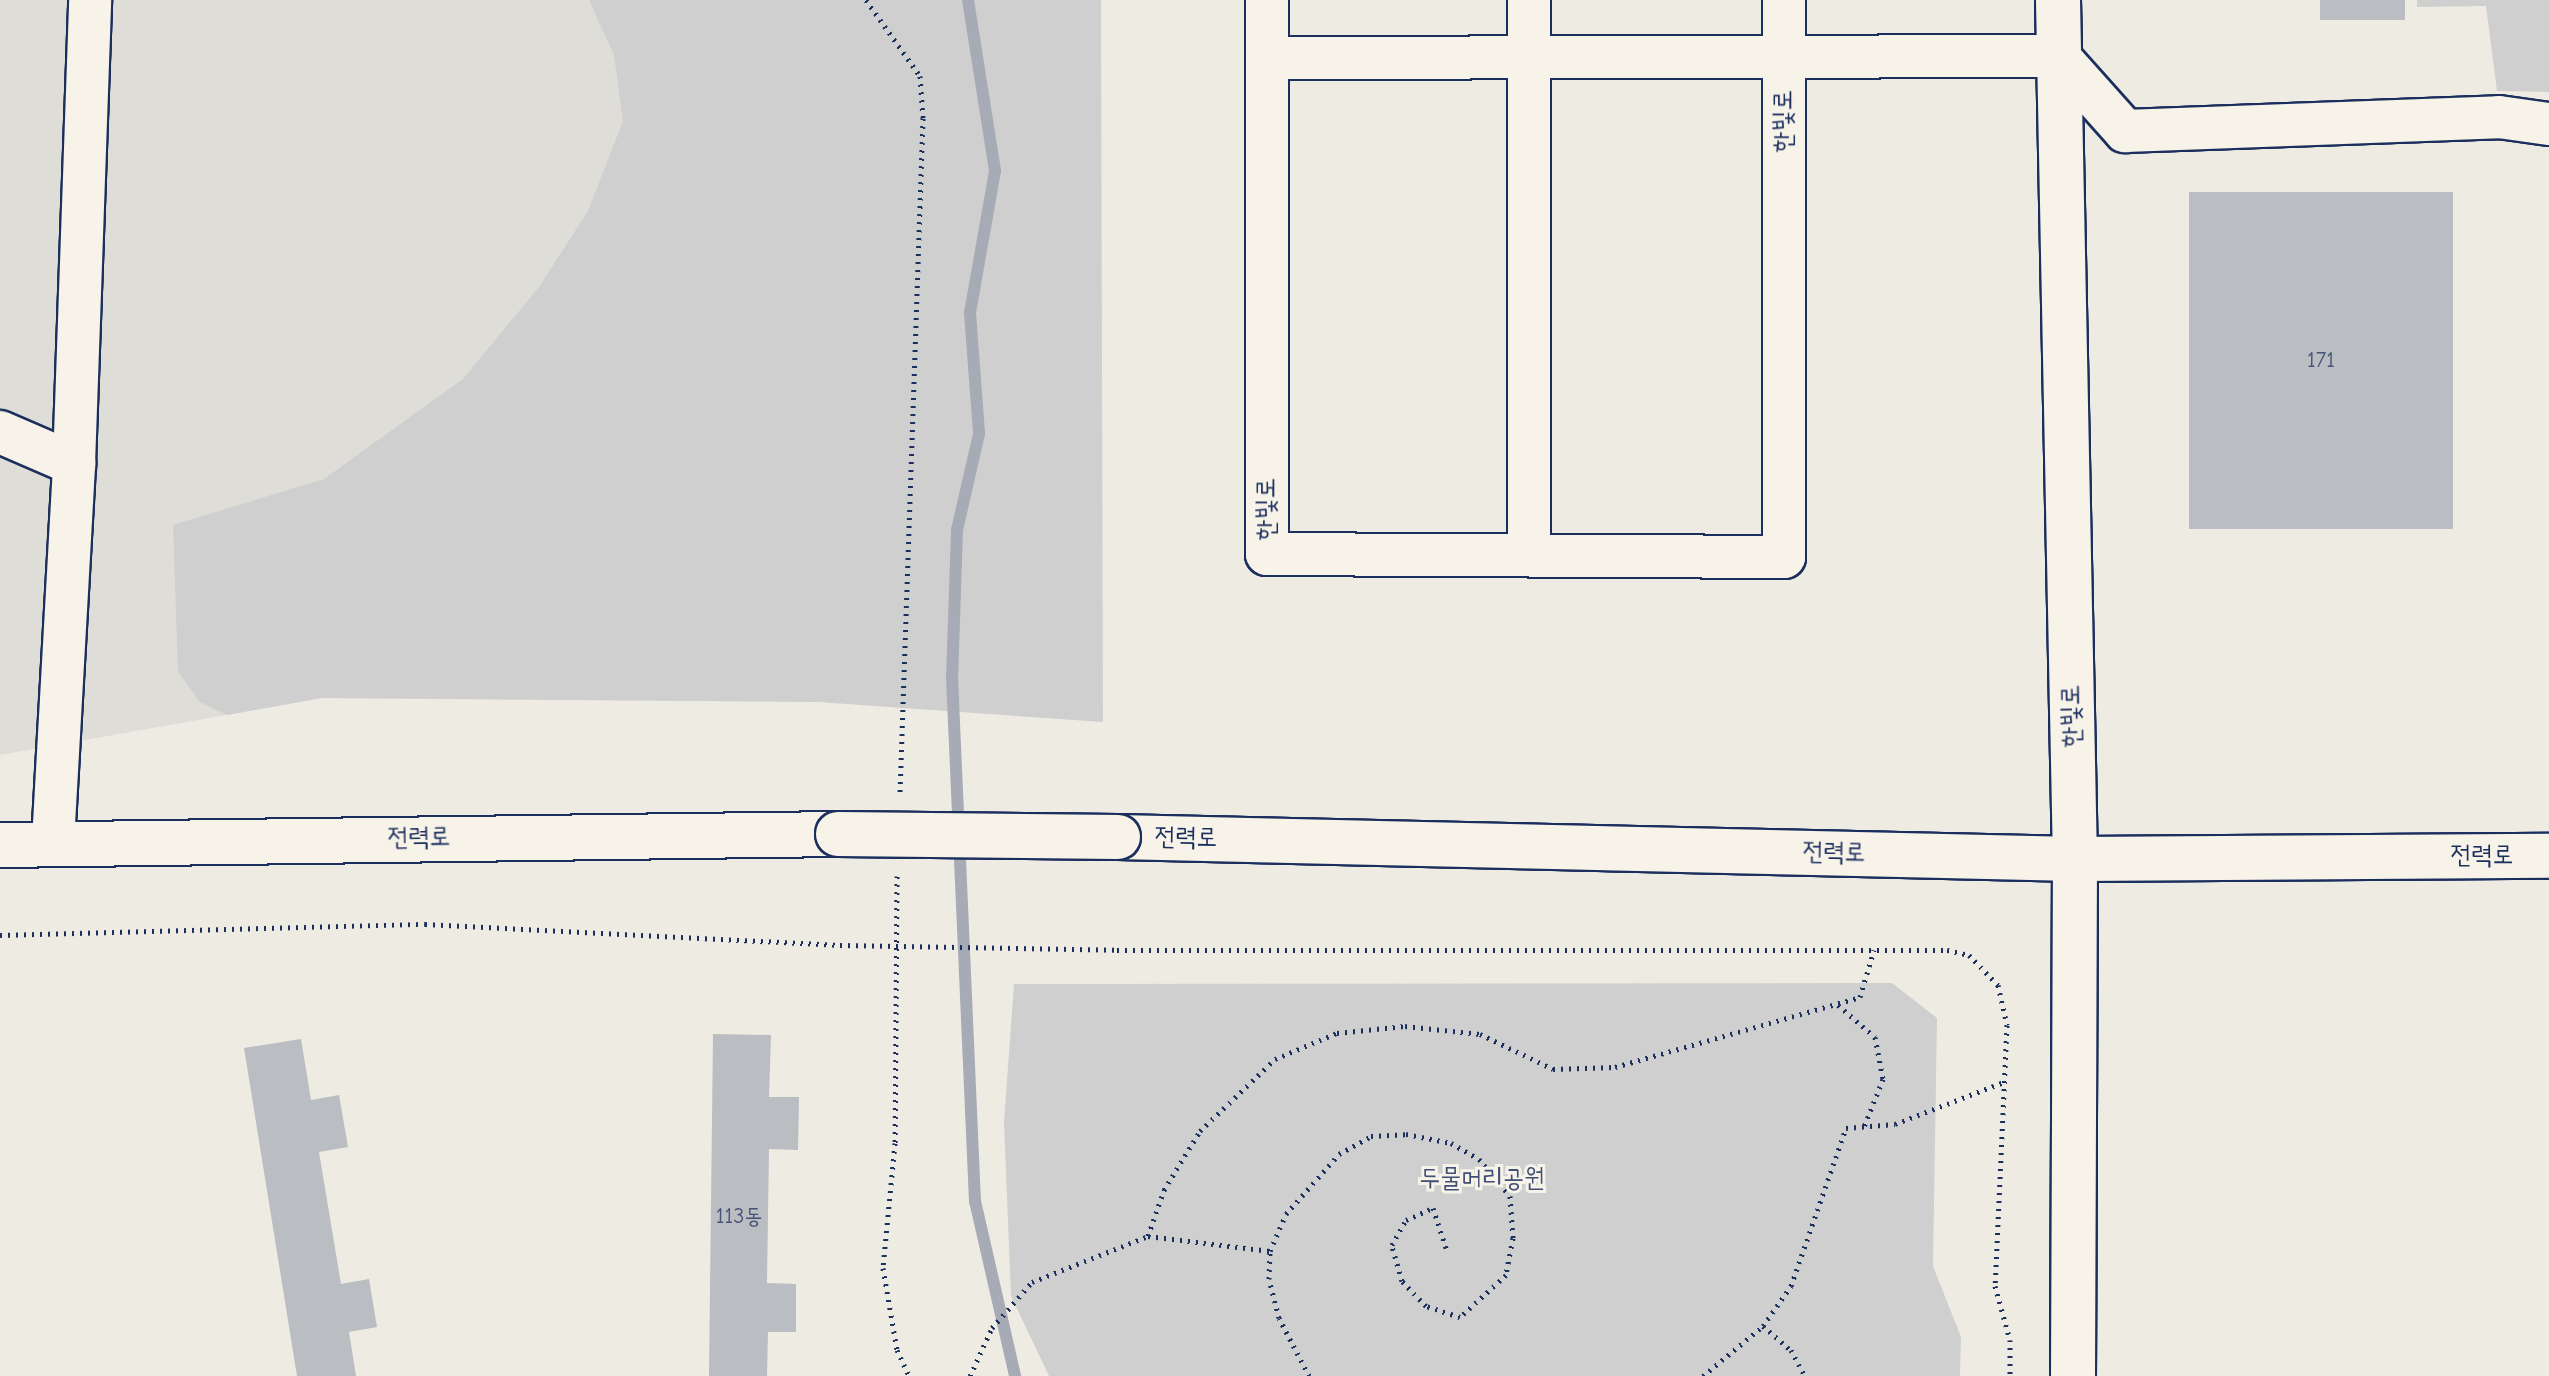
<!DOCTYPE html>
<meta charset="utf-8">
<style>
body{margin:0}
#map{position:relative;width:2549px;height:1376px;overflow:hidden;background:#eeebe2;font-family:"Comic Neue","Poor Story",sans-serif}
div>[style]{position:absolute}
.built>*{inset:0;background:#deddd8}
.green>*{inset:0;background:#cfcfcf}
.stream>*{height:12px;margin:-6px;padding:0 6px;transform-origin:6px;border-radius:6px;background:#a6abb5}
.building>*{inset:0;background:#babdc2;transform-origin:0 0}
.path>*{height:5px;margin-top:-2.5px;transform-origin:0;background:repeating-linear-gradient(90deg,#1b2f5e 0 2px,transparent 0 8px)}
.roads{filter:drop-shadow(2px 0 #1b2f5e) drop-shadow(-2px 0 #1b2f5e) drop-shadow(0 2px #1b2f5e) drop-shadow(0 -2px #1b2f5e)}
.street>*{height:42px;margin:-21px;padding:0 21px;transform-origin:21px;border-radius:21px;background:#f7f3e8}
.secondary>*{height:44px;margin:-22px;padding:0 22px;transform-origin:22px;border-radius:22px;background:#f7f3e8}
.path-bridge>*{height:5px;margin-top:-2.5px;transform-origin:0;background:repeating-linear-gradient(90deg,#1b2f5e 0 2px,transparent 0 8px)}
.bridges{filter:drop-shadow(2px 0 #1b2f5e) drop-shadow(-2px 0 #1b2f5e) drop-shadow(0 2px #1b2f5e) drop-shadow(0 -2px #1b2f5e)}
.secondary-bridge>*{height:44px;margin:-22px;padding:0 22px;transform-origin:22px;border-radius:22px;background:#f7f3e8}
span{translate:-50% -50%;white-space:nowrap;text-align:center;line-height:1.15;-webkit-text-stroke:6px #f7f3e8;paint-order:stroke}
.number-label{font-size:22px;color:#435277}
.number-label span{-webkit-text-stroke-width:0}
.street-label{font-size:26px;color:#1b2f5e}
.park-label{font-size:26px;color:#3f4f75}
</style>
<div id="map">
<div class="built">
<div style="clip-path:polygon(0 0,783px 0,818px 702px,322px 698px,0 755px)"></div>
</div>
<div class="green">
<div style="clip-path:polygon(589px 0,1101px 0,1103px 722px,818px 702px,322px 698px,227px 715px,200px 702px,178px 672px,173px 525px,324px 479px,463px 379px,539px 287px,588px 211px,623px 121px,614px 55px)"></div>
<div style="clip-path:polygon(2417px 0,2549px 0,2549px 92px,2497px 91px,2486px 6px,2417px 7px)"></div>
<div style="clip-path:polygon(1892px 983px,1937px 1018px,1933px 1266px,1961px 1337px,1960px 1376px,1049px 1376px,1011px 1296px,1004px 1122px,1014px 984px)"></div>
</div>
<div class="stream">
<div style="left:968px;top:0;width:173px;rotate:81deg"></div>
<div style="left:995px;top:171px;width:144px;rotate:100deg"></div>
<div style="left:970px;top:313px;width:121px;rotate:85.7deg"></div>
<div style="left:979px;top:434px;width:98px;rotate:102.9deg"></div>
<div style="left:957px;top:530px;width:147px;rotate:91.9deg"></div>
<div style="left:952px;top:677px;width:525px;rotate:87.49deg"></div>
<div style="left:975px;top:1201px;width:180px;rotate:77.1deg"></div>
</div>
<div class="building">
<div style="left:2320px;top:0;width:85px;height:20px"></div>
<div style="left:2189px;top:192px;width:264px;height:337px"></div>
<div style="clip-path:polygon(713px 1034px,771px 1035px,769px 1097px,799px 1097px,798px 1150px,769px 1149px,767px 1283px,796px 1284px,796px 1332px,768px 1332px,767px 1376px,709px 1376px)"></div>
<div style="clip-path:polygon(301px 1039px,311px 1100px,339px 1095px,348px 1147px,319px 1152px,341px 1284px,369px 1279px,377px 1327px,349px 1332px,356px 1376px,297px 1376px,244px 1048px)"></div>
</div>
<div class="path">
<div style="left:866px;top:0;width:93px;rotate:54.6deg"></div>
<div style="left:920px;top:76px;width:42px;rotate:85.9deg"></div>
<div style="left:923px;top:118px;width:676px;rotate:91.95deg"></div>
<div style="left:897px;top:876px;width:267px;rotate:90.4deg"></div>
<div style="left:895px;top:1143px;width:126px;rotate:95.5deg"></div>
<div style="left:883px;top:1268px;width:83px;rotate:80.3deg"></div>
<div style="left:897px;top:1350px;width:29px;rotate:65deg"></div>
<div style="left:0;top:935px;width:425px;rotate:-1.5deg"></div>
<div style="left:425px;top:924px;width:416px;rotate:2.9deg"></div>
<div style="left:1117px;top:950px;width:830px"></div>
<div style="left:1947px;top:950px;width:23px;rotate:13deg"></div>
<div style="left:1969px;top:955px;width:42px;rotate:46deg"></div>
<div style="left:1998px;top:985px;width:41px;rotate:77.3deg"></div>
<div style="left:2007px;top:1025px;width:261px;rotate:92.6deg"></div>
<div style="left:1995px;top:1286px;width:56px;rotate:74.5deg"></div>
<div style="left:2010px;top:1340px;width:36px;rotate:90deg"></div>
<div style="left:1838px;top:1005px;width:49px;rotate:40.9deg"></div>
<div style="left:1875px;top:1037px;width:43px;rotate:79.2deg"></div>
<div style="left:1883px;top:1079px;width:52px;rotate:111.6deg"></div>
<div style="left:1148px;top:1236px;width:123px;rotate:7deg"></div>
<div style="left:1763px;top:1326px;width:37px;rotate:41deg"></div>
<div style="left:1791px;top:1350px;width:30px;rotate:62deg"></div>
<div style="left:970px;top:1376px;width:53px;rotate:-65.4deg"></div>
<div style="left:992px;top:1328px;width:61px;rotate:-49deg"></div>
<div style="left:1032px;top:1282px;width:125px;rotate:-21.6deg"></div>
<div style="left:1148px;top:1236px;width:49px;rotate:-70.8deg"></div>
<div style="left:1164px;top:1190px;width:69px;rotate:-58.6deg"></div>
<div style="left:1200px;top:1131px;width:104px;rotate:-43.8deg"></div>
<div style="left:1275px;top:1059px;width:67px;rotate:-22.8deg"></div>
<div style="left:1337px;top:1033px;width:68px;rotate:-5.9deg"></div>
<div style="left:1405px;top:1026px;width:75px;rotate:6.1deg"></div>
<div style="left:1480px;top:1034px;width:81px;rotate:25.6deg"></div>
<div style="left:1553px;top:1069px;width:62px;rotate:-1.8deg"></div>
<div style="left:1615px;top:1067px;width:255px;rotate:-15.9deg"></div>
<div style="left:1860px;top:997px;width:49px;rotate:-73.4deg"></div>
<div style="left:1309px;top:1376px;width:65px;rotate:-117.3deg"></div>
<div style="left:1279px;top:1318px;width:40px;rotate:-104.4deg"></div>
<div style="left:1269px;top:1279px;width:28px;rotate:-88deg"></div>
<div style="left:1270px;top:1251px;width:40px;rotate:-66.6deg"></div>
<div style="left:1286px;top:1214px;width:80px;rotate:-48.5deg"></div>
<div style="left:1339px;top:1154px;width:37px;rotate:-29deg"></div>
<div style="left:1371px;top:1136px;width:35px;rotate:-3deg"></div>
<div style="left:1406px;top:1134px;width:46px;rotate:11.3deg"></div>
<div style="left:1451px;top:1143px;width:32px;rotate:30deg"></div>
<div style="left:1479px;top:1159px;width:48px;rotate:50deg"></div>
<div style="left:1510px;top:1196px;width:42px;rotate:85.9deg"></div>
<div style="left:1513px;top:1238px;width:38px;rotate:101deg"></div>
<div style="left:1506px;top:1275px;width:62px;rotate:137.6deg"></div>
<div style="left:1460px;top:1317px;width:36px;rotate:-162deg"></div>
<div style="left:1426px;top:1306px;width:35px;rotate:-134deg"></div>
<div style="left:1402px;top:1281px;width:37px;rotate:-106deg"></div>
<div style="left:1392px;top:1245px;width:29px;rotate:-61deg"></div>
<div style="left:1406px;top:1220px;width:30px;rotate:-24deg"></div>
<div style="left:1433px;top:1208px;width:45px;rotate:72deg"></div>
<div style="left:1703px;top:1376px;width:78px;rotate:-39.8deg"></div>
<div style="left:1763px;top:1326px;width:49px;rotate:-55deg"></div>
<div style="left:1791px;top:1286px;width:167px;rotate:-70.8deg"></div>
<div style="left:1846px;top:1128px;width:49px;rotate:-4.7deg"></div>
<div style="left:1895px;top:1124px;width:117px;rotate:-21.1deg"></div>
</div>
<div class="roads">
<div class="street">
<div style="left:1267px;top:0;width:554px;rotate:90deg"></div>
<div style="left:1267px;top:554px;width:517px;rotate:0.33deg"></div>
<div style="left:1784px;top:557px;width:557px;rotate:-90deg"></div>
<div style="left:1267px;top:58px;width:791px;rotate:-0.14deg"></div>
<div style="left:2058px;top:56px;width:101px;rotate:48.2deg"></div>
<div style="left:2125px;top:131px;width:374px;rotate:-2.1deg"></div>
<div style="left:2499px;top:117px;width:50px;rotate:8deg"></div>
<div style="left:0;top:432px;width:81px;rotate:23.4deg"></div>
<div style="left:1529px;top:555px;width:555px;rotate:-90deg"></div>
<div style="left:53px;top:842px;width:379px;rotate:-86.8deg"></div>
<div style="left:74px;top:464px;width:464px;rotate:-88deg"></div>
</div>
<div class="secondary">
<div style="left:2058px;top:0;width:859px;rotate:88.87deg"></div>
<div style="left:2075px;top:859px;width:517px;rotate:90.22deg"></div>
<div style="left:1118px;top:837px;width:957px;rotate:1.32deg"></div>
<div style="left:2075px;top:859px;width:474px;rotate:-0.4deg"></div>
<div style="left:0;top:845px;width:838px;rotate:-0.75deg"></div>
</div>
</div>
<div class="path-bridge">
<div style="left:840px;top:945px;width:277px;rotate:1deg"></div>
</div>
<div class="bridges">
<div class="secondary-bridge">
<div style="left:838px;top:834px;width:280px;rotate:0.6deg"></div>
</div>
</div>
<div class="number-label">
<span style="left:2321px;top:361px">171</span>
<span style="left:739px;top:1217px">113동</span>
</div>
<div class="street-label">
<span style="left:1784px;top:121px;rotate:-90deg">한빛로</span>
<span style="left:1267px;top:509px;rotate:-90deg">한빛로</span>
<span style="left:2072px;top:716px;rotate:-91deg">한빛로</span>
<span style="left:419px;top:838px;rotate:-1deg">전력로</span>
<span style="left:1186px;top:838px;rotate:1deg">전력로</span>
<span style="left:1834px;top:853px;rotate:1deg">전력로</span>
<span style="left:2482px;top:856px">전력로</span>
</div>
<div class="park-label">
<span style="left:1482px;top:1179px">두물머리공원</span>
</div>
</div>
